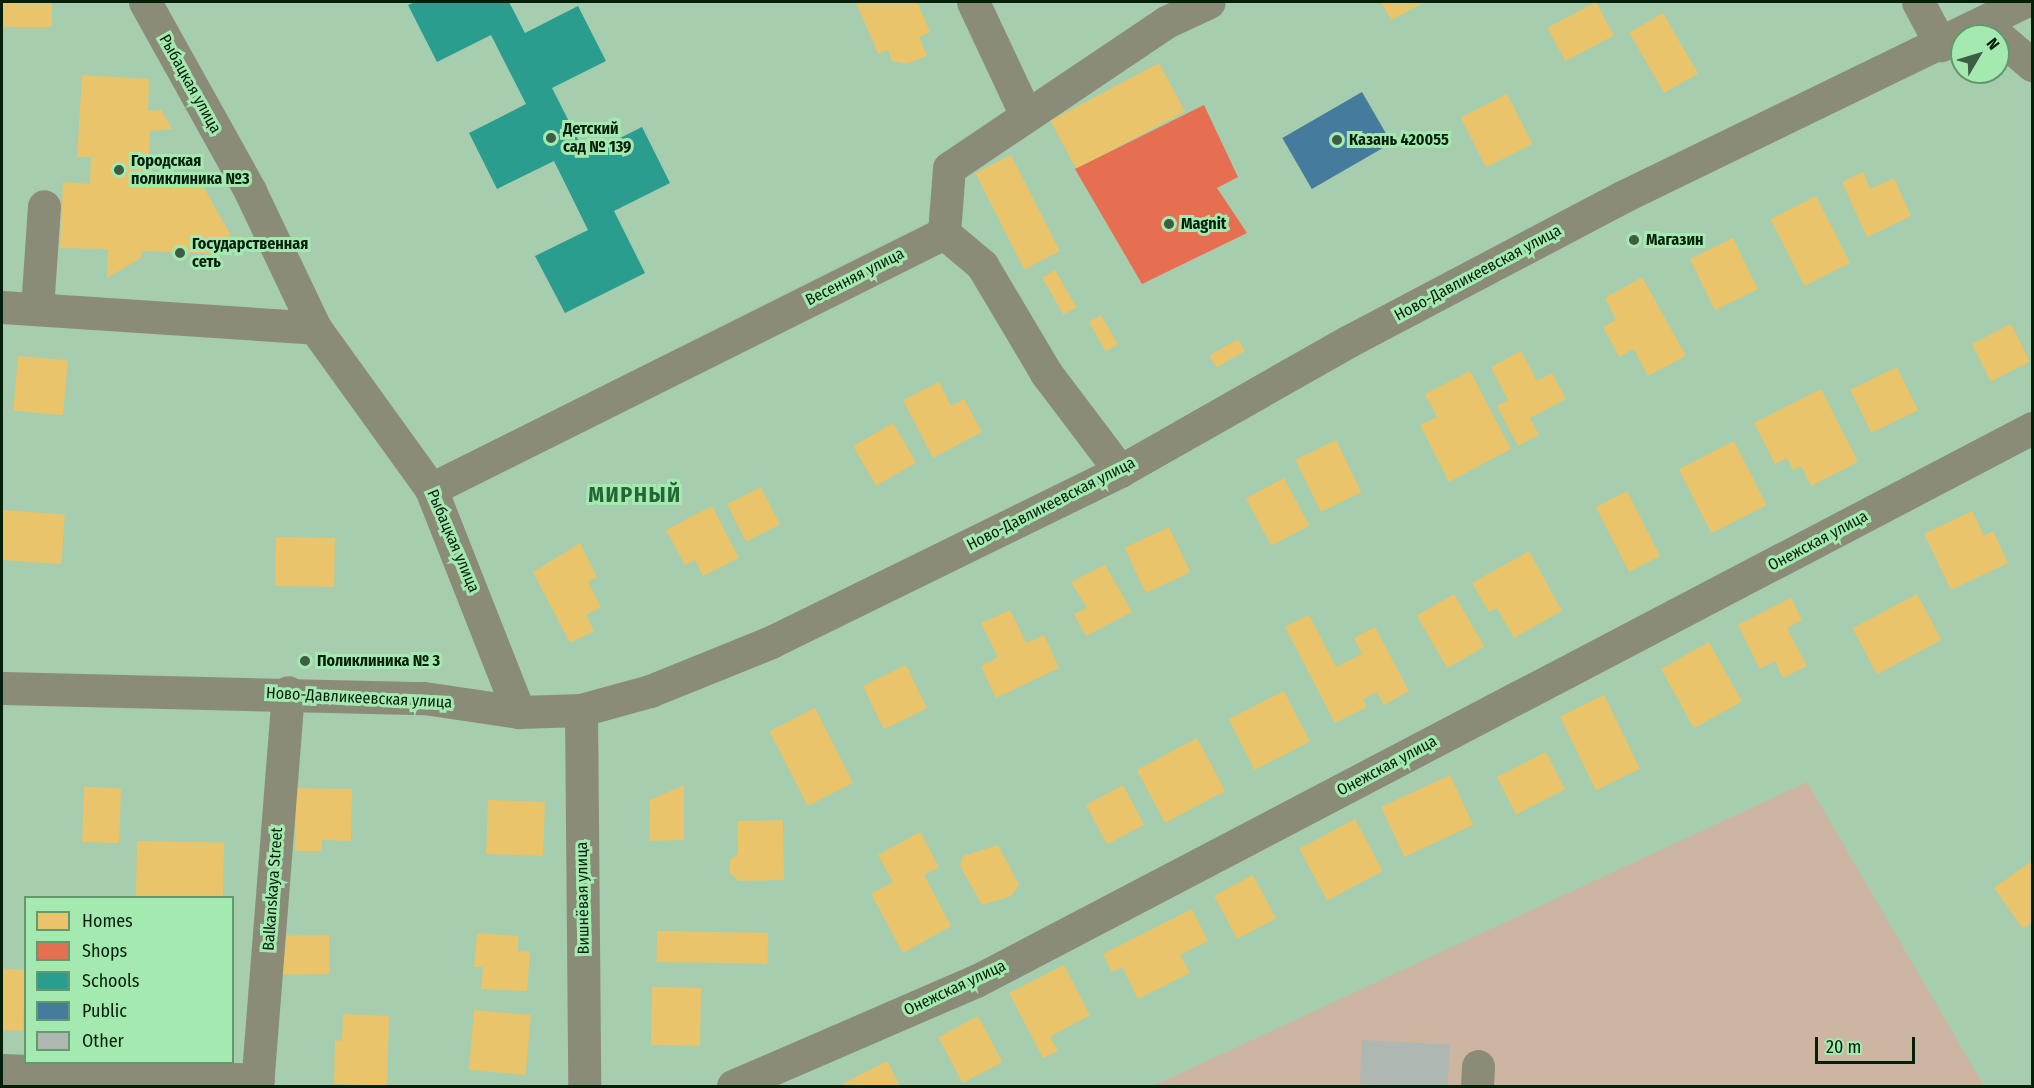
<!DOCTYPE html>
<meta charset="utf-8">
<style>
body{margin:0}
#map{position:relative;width:2034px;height:1088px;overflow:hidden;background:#a6cdae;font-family:"Fira Sans Condensed",sans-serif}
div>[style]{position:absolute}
.green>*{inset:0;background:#ccb6a2}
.homes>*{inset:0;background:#e9c46a;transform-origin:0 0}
.shops>*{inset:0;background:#e76f51}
.schools>*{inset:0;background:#2a9d8f}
.public>*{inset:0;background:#457b9d;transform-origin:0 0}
.building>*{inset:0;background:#afb7b2;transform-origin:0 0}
.minor>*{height:33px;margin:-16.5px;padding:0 16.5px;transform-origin:16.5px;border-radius:16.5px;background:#8b8c78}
.dots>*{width:16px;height:16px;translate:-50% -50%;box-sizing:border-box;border:3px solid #a4e9b0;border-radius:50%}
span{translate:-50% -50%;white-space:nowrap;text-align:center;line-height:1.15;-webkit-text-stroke:6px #a4e9b0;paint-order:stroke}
.street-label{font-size:16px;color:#04200b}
.poi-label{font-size:16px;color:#04200b;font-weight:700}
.left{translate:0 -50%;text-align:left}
.district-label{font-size:22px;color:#226735;font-weight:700;letter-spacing:1.5px}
.frame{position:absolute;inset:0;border:3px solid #04200b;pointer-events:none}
.legend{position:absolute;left:24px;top:896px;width:210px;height:168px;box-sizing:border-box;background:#a4e9b0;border:2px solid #64996e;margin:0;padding:8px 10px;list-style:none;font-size:18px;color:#04200b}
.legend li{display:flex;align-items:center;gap:12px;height:30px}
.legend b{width:30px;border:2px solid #64996e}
.north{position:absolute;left:1950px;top:24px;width:60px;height:60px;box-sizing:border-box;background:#a4e9b0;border:2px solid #64996e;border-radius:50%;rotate:52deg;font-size:16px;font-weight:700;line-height:24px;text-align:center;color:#04200b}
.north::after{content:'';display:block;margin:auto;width:21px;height:27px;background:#3d5d44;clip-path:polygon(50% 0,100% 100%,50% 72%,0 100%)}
.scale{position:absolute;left:1815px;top:1037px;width:100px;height:27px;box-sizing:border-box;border:3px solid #04200b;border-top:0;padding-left:8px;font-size:18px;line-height:21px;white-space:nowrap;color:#04200b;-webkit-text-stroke:4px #a4e9b0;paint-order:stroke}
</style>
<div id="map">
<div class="green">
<div style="clip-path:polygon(1807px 782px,1984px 1086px,1153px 1086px)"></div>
</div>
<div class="homes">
<div style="left:2px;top:2px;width:50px;height:25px"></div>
<div style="clip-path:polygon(856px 2px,917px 2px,930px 32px,919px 37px,927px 56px,907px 64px,892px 61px,888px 50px,878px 54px)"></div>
<div style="clip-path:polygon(1381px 2px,1426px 2px,1391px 20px)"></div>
<div style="left:1596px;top:2px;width:38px;height:55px;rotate:62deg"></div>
<div style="left:1663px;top:13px;width:70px;height:39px;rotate:60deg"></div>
<div style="left:1159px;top:63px;width:55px;height:123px;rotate:62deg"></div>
<div style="clip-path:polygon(82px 75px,149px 79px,148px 111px,161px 110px,172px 129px,150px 131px,148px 184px,203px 186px,235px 243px,210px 254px,142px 251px,141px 258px,107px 278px,108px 249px,60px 248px,63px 182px,90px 184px,91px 157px,77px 157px)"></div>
<div style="left:1507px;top:94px;width:56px;height:52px;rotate:63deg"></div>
<div style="left:1011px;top:155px;width:108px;height:40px;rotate:63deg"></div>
<div style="clip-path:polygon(1863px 172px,1870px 189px,1894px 178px,1911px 216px,1867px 237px,1842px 182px)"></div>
<div style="left:1816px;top:196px;width:75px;height:51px;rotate:63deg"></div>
<div style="left:1733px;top:238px;width:57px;height:48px;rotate:64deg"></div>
<div style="left:1055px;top:270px;width:43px;height:15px;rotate:60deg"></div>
<div style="clip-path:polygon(1642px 277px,1686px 356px,1648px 376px,1634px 349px,1619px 357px,1603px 327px,1616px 320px,1605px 298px)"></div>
<div style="left:1101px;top:315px;width:34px;height:14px;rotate:60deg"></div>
<div style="left:2011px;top:324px;width:42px;height:44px;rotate:63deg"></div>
<div style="left:1238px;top:339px;width:14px;height:33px;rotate:60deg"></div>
<div style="clip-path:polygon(1521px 351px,1537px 381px,1552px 373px,1566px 399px,1530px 418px,1539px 435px,1518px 446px,1497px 406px,1508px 400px,1491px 367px)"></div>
<div style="left:18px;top:356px;width:50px;height:55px;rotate:5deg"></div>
<div style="left:1897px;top:367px;width:48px;height:52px;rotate:64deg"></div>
<div style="clip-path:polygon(1470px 371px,1511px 449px,1449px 482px,1420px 425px,1437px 417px,1425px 394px)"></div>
<div style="clip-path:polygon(939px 382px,951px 406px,964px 399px,982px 432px,933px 458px,903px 400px)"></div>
<div style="clip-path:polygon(1821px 389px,1858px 462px,1811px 486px,1801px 466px,1793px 470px,1787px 458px,1775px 464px,1754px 423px)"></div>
<div style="left:893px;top:423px;width:46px;height:46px;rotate:60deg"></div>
<div style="left:1336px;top:440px;width:58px;height:45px;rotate:64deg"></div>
<div style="left:1734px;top:441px;width:72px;height:62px;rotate:63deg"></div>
<div style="left:1284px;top:478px;width:54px;height:43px;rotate:62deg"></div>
<div style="left:761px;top:487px;width:42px;height:38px;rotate:63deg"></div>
<div style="left:1627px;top:491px;width:73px;height:35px;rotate:63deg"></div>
<div style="clip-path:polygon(712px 506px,739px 558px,703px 576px,695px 560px,685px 565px,666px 530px)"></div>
<div style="left:2px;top:510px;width:63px;height:50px;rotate:4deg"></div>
<div style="clip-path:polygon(1972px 511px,1984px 536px,1993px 531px,2008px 563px,1951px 590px,1924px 534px)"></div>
<div style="left:1169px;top:527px;width:50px;height:49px;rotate:65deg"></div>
<div style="left:276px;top:537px;width:59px;height:49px;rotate:1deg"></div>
<div style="clip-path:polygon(580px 543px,597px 577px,588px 582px,601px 607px,586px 615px,594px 631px,570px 643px,533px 572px)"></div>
<div style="clip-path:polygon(1529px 551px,1562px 611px,1514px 638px,1497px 608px,1489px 612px,1472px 583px)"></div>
<div style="clip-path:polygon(1105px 565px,1132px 612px,1086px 636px,1074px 614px,1087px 608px,1071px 582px)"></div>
<div style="left:1454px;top:594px;width:61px;height:43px;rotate:60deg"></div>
<div style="left:1917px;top:594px;width:52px;height:73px;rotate:62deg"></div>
<div style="clip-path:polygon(1791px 598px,1802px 620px,1787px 628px,1807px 666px,1783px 678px,1775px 661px,1760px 669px,1738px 625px)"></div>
<div style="clip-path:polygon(1010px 610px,1026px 643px,1044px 635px,1059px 668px,996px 698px,981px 666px,998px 657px,981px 623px)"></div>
<div style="clip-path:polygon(1309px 615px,1336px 667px,1362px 654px,1354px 638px,1375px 627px,1409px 691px,1384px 705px,1377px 692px,1363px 699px,1367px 707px,1335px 723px,1285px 627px)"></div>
<div style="left:1709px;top:642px;width:68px;height:55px;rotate:61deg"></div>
<div style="left:906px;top:665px;width:48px;height:48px;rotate:64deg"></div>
<div style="left:1284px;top:691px;width:57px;height:62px;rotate:63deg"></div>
<div style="left:1604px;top:695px;width:82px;height:49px;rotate:64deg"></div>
<div style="left:815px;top:708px;width:84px;height:51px;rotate:63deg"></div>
<div style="left:1197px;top:738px;width:60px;height:68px;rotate:62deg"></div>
<div style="left:1546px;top:752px;width:42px;height:55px;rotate:63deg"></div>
<div style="left:1450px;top:775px;width:55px;height:76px;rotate:65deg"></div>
<div style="clip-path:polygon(684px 785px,684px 840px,649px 841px,650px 800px)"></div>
<div style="left:1123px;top:785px;width:45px;height:42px;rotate:62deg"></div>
<div style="left:84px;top:787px;width:37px;height:55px;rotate:2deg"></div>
<div style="clip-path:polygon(296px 788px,352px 789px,351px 841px,322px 840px,322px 851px,295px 851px)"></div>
<div style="left:488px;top:800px;width:57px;height:54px;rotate:2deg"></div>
<div style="left:1355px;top:819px;width:59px;height:63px;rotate:62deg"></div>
<div style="clip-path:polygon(783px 820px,784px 880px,739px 881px,730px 873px,730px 860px,738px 854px,737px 821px)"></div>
<div style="clip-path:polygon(920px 832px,939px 867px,924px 875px,951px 926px,903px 953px,871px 894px,893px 882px,878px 855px)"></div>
<div style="left:137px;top:841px;width:87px;height:57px;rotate:1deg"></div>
<div style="clip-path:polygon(998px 845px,1019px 885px,1011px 896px,982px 905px,960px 866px,963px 856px)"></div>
<div style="clip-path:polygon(2032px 861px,2032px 922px,2023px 929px,1994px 888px)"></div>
<div style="left:1253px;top:875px;width:49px;height:44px;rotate:62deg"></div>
<div style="clip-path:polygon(1192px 909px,1208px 941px,1180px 955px,1190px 973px,1138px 999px,1122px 967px,1112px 972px,1103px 954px)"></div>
<div style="left:657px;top:931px;width:111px;height:31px;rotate:1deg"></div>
<div style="clip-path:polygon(477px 933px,518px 936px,518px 951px,530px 952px,527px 991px,481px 989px,483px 967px,474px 967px)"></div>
<div style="left:329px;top:935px;width:39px;height:48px;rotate:89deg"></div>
<div style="clip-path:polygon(1064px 965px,1090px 1015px,1050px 1037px,1058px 1051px,1043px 1058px,1009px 993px)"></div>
<div style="left:2px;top:969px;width:23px;height:61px;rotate:2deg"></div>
<div style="left:652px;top:987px;width:49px;height:58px;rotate:1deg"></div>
<div style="left:474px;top:1010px;width:57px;height:60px;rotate:5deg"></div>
<div style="clip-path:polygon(343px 1014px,389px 1016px,387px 1086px,334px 1084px,335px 1040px,342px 1041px)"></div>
<div style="left:978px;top:1016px;width:52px;height:45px;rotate:62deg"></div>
<div style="clip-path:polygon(887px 1061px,900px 1086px,838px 1086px)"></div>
</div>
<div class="shops">
<div style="clip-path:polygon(1204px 105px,1238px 177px,1217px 188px,1247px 233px,1142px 284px,1075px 169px)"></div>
</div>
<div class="schools">
<div style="clip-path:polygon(415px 2px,509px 2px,525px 33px,578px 6px,606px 61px,552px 88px,586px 155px,642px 127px,670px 183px,614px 211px,645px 273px,565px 313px,535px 256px,588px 230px,554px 161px,497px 189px,469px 133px,526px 104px,491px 35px,437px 62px,408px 5px)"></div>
</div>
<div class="public">
<div style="left:1362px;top:92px;width:59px;height:92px;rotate:60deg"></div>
</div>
<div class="building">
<div style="left:1362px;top:1040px;width:88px;height:44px;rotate:3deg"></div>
</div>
<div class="minor">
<div style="left:145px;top:2px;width:216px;rotate:60.9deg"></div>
<div style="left:250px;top:191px;width:152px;rotate:64.6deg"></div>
<div style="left:315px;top:328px;width:198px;rotate:54.2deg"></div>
<div style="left:431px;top:489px;width:240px;rotate:68.5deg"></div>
<div style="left:973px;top:2px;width:125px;rotate:64.9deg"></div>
<div style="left:1918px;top:2px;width:49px;rotate:61.9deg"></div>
<div style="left:1998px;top:36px;width:45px;rotate:40.5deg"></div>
<div style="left:944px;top:233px;width:50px;rotate:40.1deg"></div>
<div style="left:982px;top:265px;width:126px;rotate:59.3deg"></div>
<div style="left:1046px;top:373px;width:123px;rotate:52.9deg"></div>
<div style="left:2px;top:307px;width:314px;rotate:3.8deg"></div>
<div style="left:37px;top:309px;width:103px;rotate:-86.1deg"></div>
<div style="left:431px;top:489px;width:573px;rotate:-26.52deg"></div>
<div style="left:944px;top:233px;width:65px;rotate:-85.6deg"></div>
<div style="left:949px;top:168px;width:262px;rotate:-33.9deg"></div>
<div style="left:1166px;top:22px;width:47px;rotate:-24.9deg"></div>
<div style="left:2px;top:688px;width:422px;rotate:1.4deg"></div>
<div style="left:424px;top:698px;width:96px;rotate:8.4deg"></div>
<div style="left:519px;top:712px;width:62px;rotate:-1.8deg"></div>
<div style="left:581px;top:710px;width:72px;rotate:-15.4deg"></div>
<div style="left:650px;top:691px;width:131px;rotate:-22deg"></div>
<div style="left:771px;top:642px;width:389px;rotate:-26.1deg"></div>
<div style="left:1120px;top:471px;width:263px;rotate:-29.6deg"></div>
<div style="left:1349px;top:341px;width:309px;rotate:-27.8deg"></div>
<div style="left:1622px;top:197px;width:447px;rotate:-25.9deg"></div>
<div style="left:581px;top:710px;width:376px;rotate:89.5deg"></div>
<div style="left:2px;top:1070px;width:256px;rotate:2.2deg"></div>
<div style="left:257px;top:1086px;width:395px;rotate:-85.5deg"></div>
<div style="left:733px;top:1086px;width:265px;rotate:-23.4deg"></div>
<div style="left:976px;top:981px;width:1192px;rotate:-27.64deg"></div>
<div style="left:1477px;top:1086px;width:20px;rotate:-87deg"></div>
</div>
<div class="dots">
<div style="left:551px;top:138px;background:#3d5d44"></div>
<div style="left:1337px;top:140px;background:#3d5d44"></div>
<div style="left:119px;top:170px;background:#3d5d44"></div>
<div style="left:1169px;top:224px;background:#3d5d44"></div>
<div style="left:1634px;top:240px;background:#3d5d44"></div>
<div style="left:180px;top:253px;background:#3d5d44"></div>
<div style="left:305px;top:661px;background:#3d5d44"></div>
</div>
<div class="street-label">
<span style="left:190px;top:84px;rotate:61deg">Рыбацкая улица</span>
<span style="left:1478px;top:273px;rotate:-28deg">Ново-Давликеевская улица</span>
<span style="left:855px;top:277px;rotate:-27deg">Весенняя улица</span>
<span style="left:1051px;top:504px;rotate:-27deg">Ново-Давликеевская улица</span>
<span style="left:453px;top:541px;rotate:67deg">Рыбацкая улица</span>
<span style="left:1818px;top:541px;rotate:-28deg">Онежская улица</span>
<span style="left:359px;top:698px;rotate:3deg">Ново-Давликеевская улица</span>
<span style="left:1387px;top:766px;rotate:-28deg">Онежская улица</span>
<span style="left:273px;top:889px;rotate:-86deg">Balkanskaya Street</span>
<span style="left:583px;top:898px;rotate:-91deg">Вишнёвая улица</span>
<span style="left:955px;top:988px;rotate:-25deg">Онежская улица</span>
</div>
<div class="poi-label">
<span class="left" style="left:563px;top:138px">Детский<br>сад № 139</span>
<span class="left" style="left:1349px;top:140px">Казань 420055</span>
<span class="left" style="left:131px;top:170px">Городская<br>поликлиника №3</span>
<span class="left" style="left:1181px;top:224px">Magnit</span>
<span class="left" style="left:1646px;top:240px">Магазин</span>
<span class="left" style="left:192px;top:253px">Государственная<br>сеть</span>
<span class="left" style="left:317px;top:661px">Поликлиника № 3</span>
</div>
<div class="district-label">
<span style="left:635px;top:495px">МИРНЫЙ</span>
</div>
<div class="frame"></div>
<ul class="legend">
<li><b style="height:16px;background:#e9c46a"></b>Homes</li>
<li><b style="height:16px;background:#e76f51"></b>Shops</li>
<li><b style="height:16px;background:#2a9d8f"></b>Schools</li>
<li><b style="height:16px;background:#457b9d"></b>Public</li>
<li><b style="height:16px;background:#afb7b2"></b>Other</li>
</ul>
<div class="north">N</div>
<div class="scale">20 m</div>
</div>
